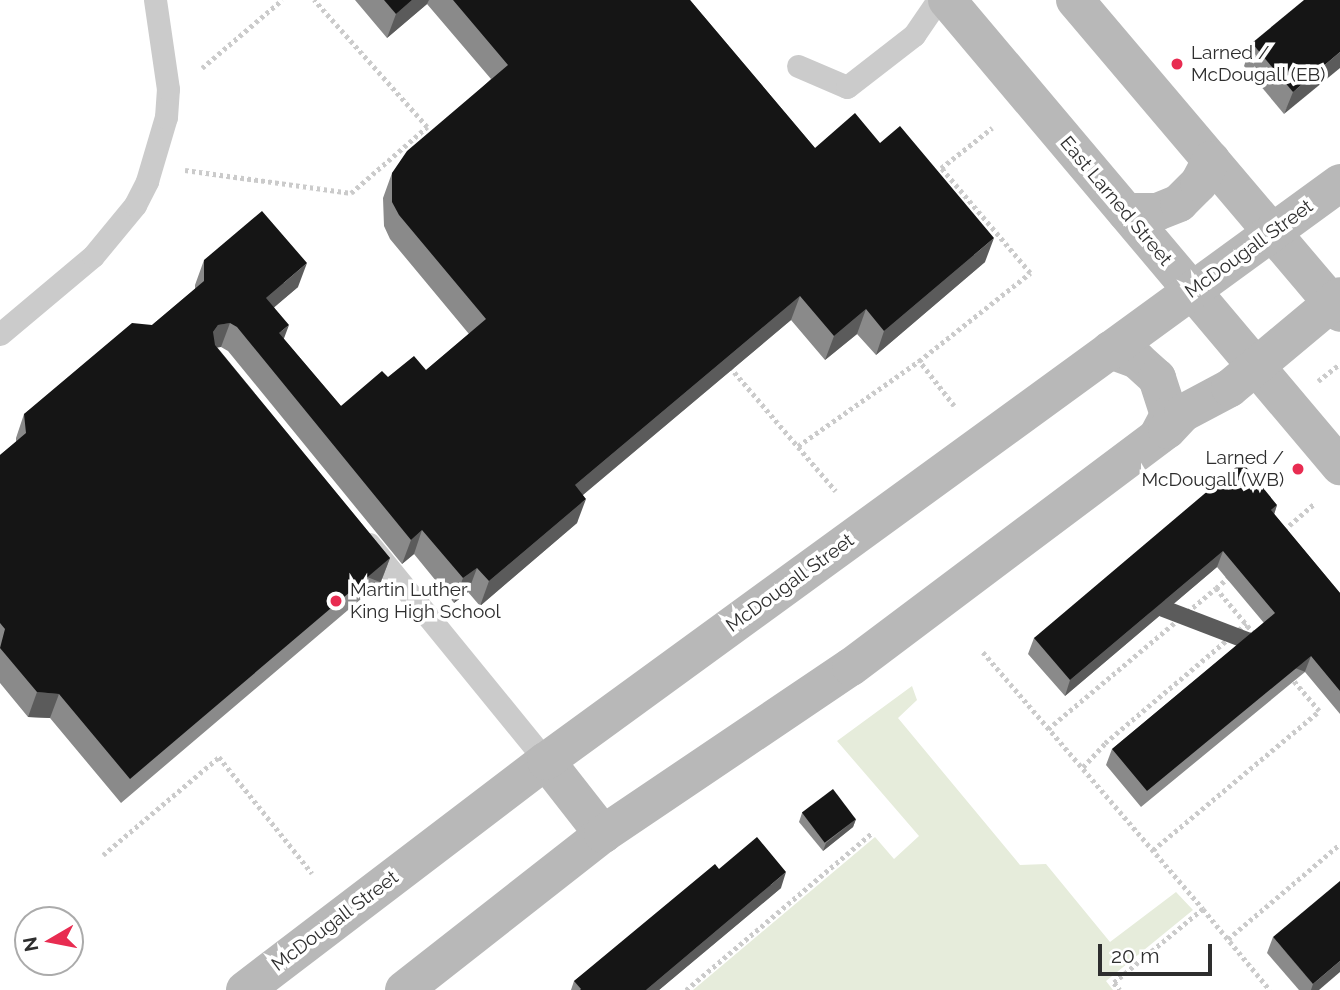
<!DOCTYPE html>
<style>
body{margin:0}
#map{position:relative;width:1340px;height:990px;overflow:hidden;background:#fff;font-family:Raleway,sans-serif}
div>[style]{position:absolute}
.green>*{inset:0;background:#e6ecdb}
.path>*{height:4.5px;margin-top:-2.25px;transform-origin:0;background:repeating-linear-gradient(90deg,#cbcbcb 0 3.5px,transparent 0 7px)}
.lane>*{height:23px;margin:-11.5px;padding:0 11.5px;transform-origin:11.5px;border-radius:11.5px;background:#cbcbcb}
.secondary>*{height:38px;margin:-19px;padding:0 19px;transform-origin:19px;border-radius:19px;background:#b8b8b8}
.wall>*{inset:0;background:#8a8a8a}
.shaded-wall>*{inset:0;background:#5b5b5b;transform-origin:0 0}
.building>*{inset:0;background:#151515;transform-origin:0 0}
.dots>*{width:19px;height:19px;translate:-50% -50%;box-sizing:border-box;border:4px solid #fff;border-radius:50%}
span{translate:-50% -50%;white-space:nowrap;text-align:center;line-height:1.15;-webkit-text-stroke:7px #fff;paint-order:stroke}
.poi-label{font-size:19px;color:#2e2e2e}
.left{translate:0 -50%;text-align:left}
.right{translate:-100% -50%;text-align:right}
.street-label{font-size:19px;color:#2e2e2e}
.north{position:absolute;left:14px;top:906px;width:70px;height:70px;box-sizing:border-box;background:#fff;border:2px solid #ababab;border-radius:50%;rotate:260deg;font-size:19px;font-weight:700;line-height:28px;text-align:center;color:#2e2e2e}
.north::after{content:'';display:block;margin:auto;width:24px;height:32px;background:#e82c51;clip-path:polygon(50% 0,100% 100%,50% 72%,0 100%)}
.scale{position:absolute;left:1098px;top:944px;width:114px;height:32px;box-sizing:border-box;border:4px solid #2e2e2e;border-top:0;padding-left:9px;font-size:21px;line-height:24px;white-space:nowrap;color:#2e2e2e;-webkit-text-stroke:5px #fff;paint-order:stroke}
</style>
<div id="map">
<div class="green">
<div style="clip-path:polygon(912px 686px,917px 700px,898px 718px,1020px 865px,1046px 864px,1110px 942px,1176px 892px,1193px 910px,1106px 981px,1113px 990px,693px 990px,875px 837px,894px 859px,919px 836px,837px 741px)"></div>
</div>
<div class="path">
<div style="left:202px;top:68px;width:105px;rotate:-40.4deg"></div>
<div style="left:185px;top:170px;width:168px;rotate:7.9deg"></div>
<div style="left:351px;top:193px;width:101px;rotate:-41deg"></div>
<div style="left:427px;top:127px;width:170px;rotate:-131.7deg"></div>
<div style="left:730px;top:367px;width:163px;rotate:49.5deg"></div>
<div style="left:1318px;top:381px;width:28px;rotate:-38deg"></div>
<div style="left:954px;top:406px;width:57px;rotate:-127.9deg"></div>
<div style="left:919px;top:361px;width:142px;rotate:-38.4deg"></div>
<div style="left:1030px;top:273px;width:138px;rotate:-130.3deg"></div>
<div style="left:941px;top:168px;width:65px;rotate:-38.1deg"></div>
<div style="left:798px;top:446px;width:148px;rotate:-35.1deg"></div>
<div style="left:1284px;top:530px;width:40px;rotate:-41deg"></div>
<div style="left:1216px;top:588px;width:17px;rotate:-40deg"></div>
<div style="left:983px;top:652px;width:338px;rotate:49.4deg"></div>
<div style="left:1203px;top:909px;width:116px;rotate:140.3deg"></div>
<div style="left:1114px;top:983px;width:9px;rotate:49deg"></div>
<div style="left:1048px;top:729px;width:219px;rotate:-40deg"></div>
<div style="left:1216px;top:588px;width:64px;rotate:50.1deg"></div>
<div style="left:1083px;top:767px;width:33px;rotate:-47deg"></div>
<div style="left:1105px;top:743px;width:185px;rotate:-40.2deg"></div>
<div style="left:1153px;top:850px;width:217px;rotate:-39.9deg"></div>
<div style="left:1319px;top:711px;width:43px;rotate:-130.3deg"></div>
<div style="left:103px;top:855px;width:152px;rotate:-40.2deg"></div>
<div style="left:219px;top:757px;width:149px;rotate:51.3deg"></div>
<div style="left:1203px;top:909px;width:105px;rotate:50.4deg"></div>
<div style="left:1228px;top:939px;width:147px;rotate:-40.3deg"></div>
<div style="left:686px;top:990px;width:243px;rotate:-40.2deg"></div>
</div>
<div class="lane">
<div style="left:798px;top:66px;width:53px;rotate:23.2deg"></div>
<div style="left:847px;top:87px;width:85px;rotate:-37.8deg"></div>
<div style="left:914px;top:35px;width:42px;rotate:-55.6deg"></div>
<div style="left:0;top:334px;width:121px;rotate:-40deg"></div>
<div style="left:93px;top:256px;width:66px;rotate:-50.5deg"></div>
<div style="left:135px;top:205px;width:27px;rotate:-63deg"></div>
<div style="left:147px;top:181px;width:67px;rotate:-73.5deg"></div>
<div style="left:166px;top:117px;width:28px;rotate:-86deg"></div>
<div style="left:168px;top:89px;width:90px;rotate:-98.3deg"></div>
<div style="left:369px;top:544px;width:280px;rotate:50.8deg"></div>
</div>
<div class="secondary">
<div style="left:947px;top:0;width:610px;rotate:49.86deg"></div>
<div style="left:1075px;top:0;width:410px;rotate:49.7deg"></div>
<div style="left:1126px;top:212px;width:31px"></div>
<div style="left:1157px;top:212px;width:24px;rotate:-22deg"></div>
<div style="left:1179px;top:203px;width:28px;rotate:-45deg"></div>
<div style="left:1199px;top:183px;width:26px;rotate:-62deg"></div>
<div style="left:1110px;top:350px;width:29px;rotate:20deg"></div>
<div style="left:1137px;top:360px;width:27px;rotate:42deg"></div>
<div style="left:1157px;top:378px;width:39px;rotate:72deg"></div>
<div style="left:1169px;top:415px;width:24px;rotate:118deg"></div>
<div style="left:546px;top:761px;width:93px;rotate:52deg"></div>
<div style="left:245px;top:990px;width:378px;rotate:-37.3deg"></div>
<div style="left:546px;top:761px;width:982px;rotate:-36.05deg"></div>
<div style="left:404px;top:990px;width:253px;rotate:-38.1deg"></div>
<div style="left:603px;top:834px;width:299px;rotate:-34deg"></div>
<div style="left:851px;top:667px;width:395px;rotate:-36.9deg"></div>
<div style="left:1167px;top:430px;width:23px;rotate:-47deg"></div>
<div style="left:1183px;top:413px;width:53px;rotate:-28deg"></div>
<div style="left:1230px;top:388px;width:143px;rotate:-39.9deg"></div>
</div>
<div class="wall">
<div style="clip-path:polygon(355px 0,690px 0,815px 148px,985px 262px,876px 355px,857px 334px,825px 360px,791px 320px,583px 495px,577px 523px,480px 606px,468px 592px,454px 603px,414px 554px,402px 564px,228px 351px,221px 347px,217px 347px,390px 558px,381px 582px,121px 803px,50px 718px,28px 717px,0 683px,0 455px,16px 442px,16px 438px,24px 414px,152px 325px,195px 289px,195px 285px,204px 260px,298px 287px,274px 307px,284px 339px,341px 406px,388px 377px,426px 370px,469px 334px,390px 239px,384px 226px,383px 198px,392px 173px,491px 79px,427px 4px,387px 38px)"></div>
<div style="clip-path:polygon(1340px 0,1284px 114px,1244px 66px,1252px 43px)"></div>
<div style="clip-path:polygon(1277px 505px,1274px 514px,1340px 593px,1340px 714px,1305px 672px,1141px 807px,1106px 765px,1112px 749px,1264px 623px,1217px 567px,1065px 696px,1028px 654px,1034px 638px)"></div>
<div style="clip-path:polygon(802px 813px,856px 819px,853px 827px,823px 851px,799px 822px)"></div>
<div style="clip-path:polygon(719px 869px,781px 888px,659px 990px,571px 990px,574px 981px)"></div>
<div style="clip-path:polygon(1273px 937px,1319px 990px,1299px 990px,1267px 953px)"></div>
</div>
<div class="shaded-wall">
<div style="clip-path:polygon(412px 0,429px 0,427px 4px,387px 38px,396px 14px)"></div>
<div style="clip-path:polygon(1340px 52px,1340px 68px,1284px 114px,1293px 92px)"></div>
<div style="clip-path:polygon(994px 238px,985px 262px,876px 355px,884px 331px)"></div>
<div style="clip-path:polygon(307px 263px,298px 287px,257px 322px,266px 298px)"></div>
<div style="clip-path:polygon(800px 296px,791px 320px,566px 509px,575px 485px)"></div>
<div style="clip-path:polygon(866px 309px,857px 334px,825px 360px,834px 336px)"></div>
<div style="clip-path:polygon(230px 323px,221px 347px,209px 349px,213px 332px,218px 325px)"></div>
<div style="clip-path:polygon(289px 325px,280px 349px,279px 333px)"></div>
<div style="clip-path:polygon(586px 499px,577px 523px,480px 606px,489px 581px)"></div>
<div style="clip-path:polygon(1277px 505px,1272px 521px,1271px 510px)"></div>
<div style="clip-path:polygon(422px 530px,414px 554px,402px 564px,411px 540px)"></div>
<div style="clip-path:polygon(1223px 551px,1217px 567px,1065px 696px,1070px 680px)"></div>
<div style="left:390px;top:558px;width:26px;height:341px;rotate:111deg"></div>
<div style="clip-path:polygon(477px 568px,468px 592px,454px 603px,463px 578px)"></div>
<div style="left:1311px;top:656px;width:17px;height:212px;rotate:111deg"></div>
<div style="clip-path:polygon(37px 692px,59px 694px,50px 718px,28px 717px)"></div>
<div style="clip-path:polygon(856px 819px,853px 827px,823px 851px,826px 843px)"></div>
<div style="clip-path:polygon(786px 872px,781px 888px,659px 990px,646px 990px)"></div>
<div style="clip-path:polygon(1340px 961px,1340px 972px,1319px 990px,1311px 990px,1313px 984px)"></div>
</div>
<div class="building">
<div style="clip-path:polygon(384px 0,412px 0,396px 14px)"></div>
<div style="clip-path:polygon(453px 0,690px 0,815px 148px,855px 113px,880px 143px,900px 126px,994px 238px,884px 331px,866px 309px,834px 336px,800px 296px,575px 485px,586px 499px,489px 581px,477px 568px,463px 578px,422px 530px,411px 540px,237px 327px,230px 323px,218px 325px,213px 332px,215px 345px,390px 558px,130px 779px,59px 694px,37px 692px,0 648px,5px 629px,0 623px,0 455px,26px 433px,24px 414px,132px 323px,152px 325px,204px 281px,204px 260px,262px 211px,307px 263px,266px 298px,289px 325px,279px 333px,341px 406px,382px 371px,388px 377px,414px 356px,426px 370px,486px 319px,399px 215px,392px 202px,392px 173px,407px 151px,508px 65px)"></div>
<div style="clip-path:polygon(1304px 0,1340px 0,1340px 52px,1293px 92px,1252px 43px)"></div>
<div style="clip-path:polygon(1242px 462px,1277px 505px,1271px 510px,1340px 593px,1340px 691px,1311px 656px,1147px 791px,1112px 749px,1275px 613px,1223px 551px,1070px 680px,1034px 638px)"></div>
<div style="left:833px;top:789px;width:38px;height:39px;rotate:53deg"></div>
<div style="clip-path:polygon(757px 837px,786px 872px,646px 990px,580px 990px,581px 989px,574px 981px,715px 864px,719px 869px)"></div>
<div style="clip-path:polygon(1340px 881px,1340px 961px,1313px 984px,1273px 937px)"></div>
</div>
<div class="dots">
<div style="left:1177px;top:64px;background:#e82c51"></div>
<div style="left:1298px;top:469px;background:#e82c51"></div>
<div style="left:336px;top:601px;background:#e82c51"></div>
</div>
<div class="poi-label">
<span class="left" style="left:1191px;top:64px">Larned /<br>McDougall (EB)</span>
<span class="right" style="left:1284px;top:469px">Larned /<br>McDougall (WB)</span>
<span class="left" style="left:350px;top:601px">Martin Luther<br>King High School</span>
</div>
<div class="street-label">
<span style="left:1116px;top:201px;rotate:50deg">East Larned Street</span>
<span style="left:1249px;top:249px;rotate:-36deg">McDougall Street</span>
<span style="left:790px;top:583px;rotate:-36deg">McDougall Street</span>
<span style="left:335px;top:921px;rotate:-37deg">McDougall Street</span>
</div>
<div class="north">N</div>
<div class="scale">20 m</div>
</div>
